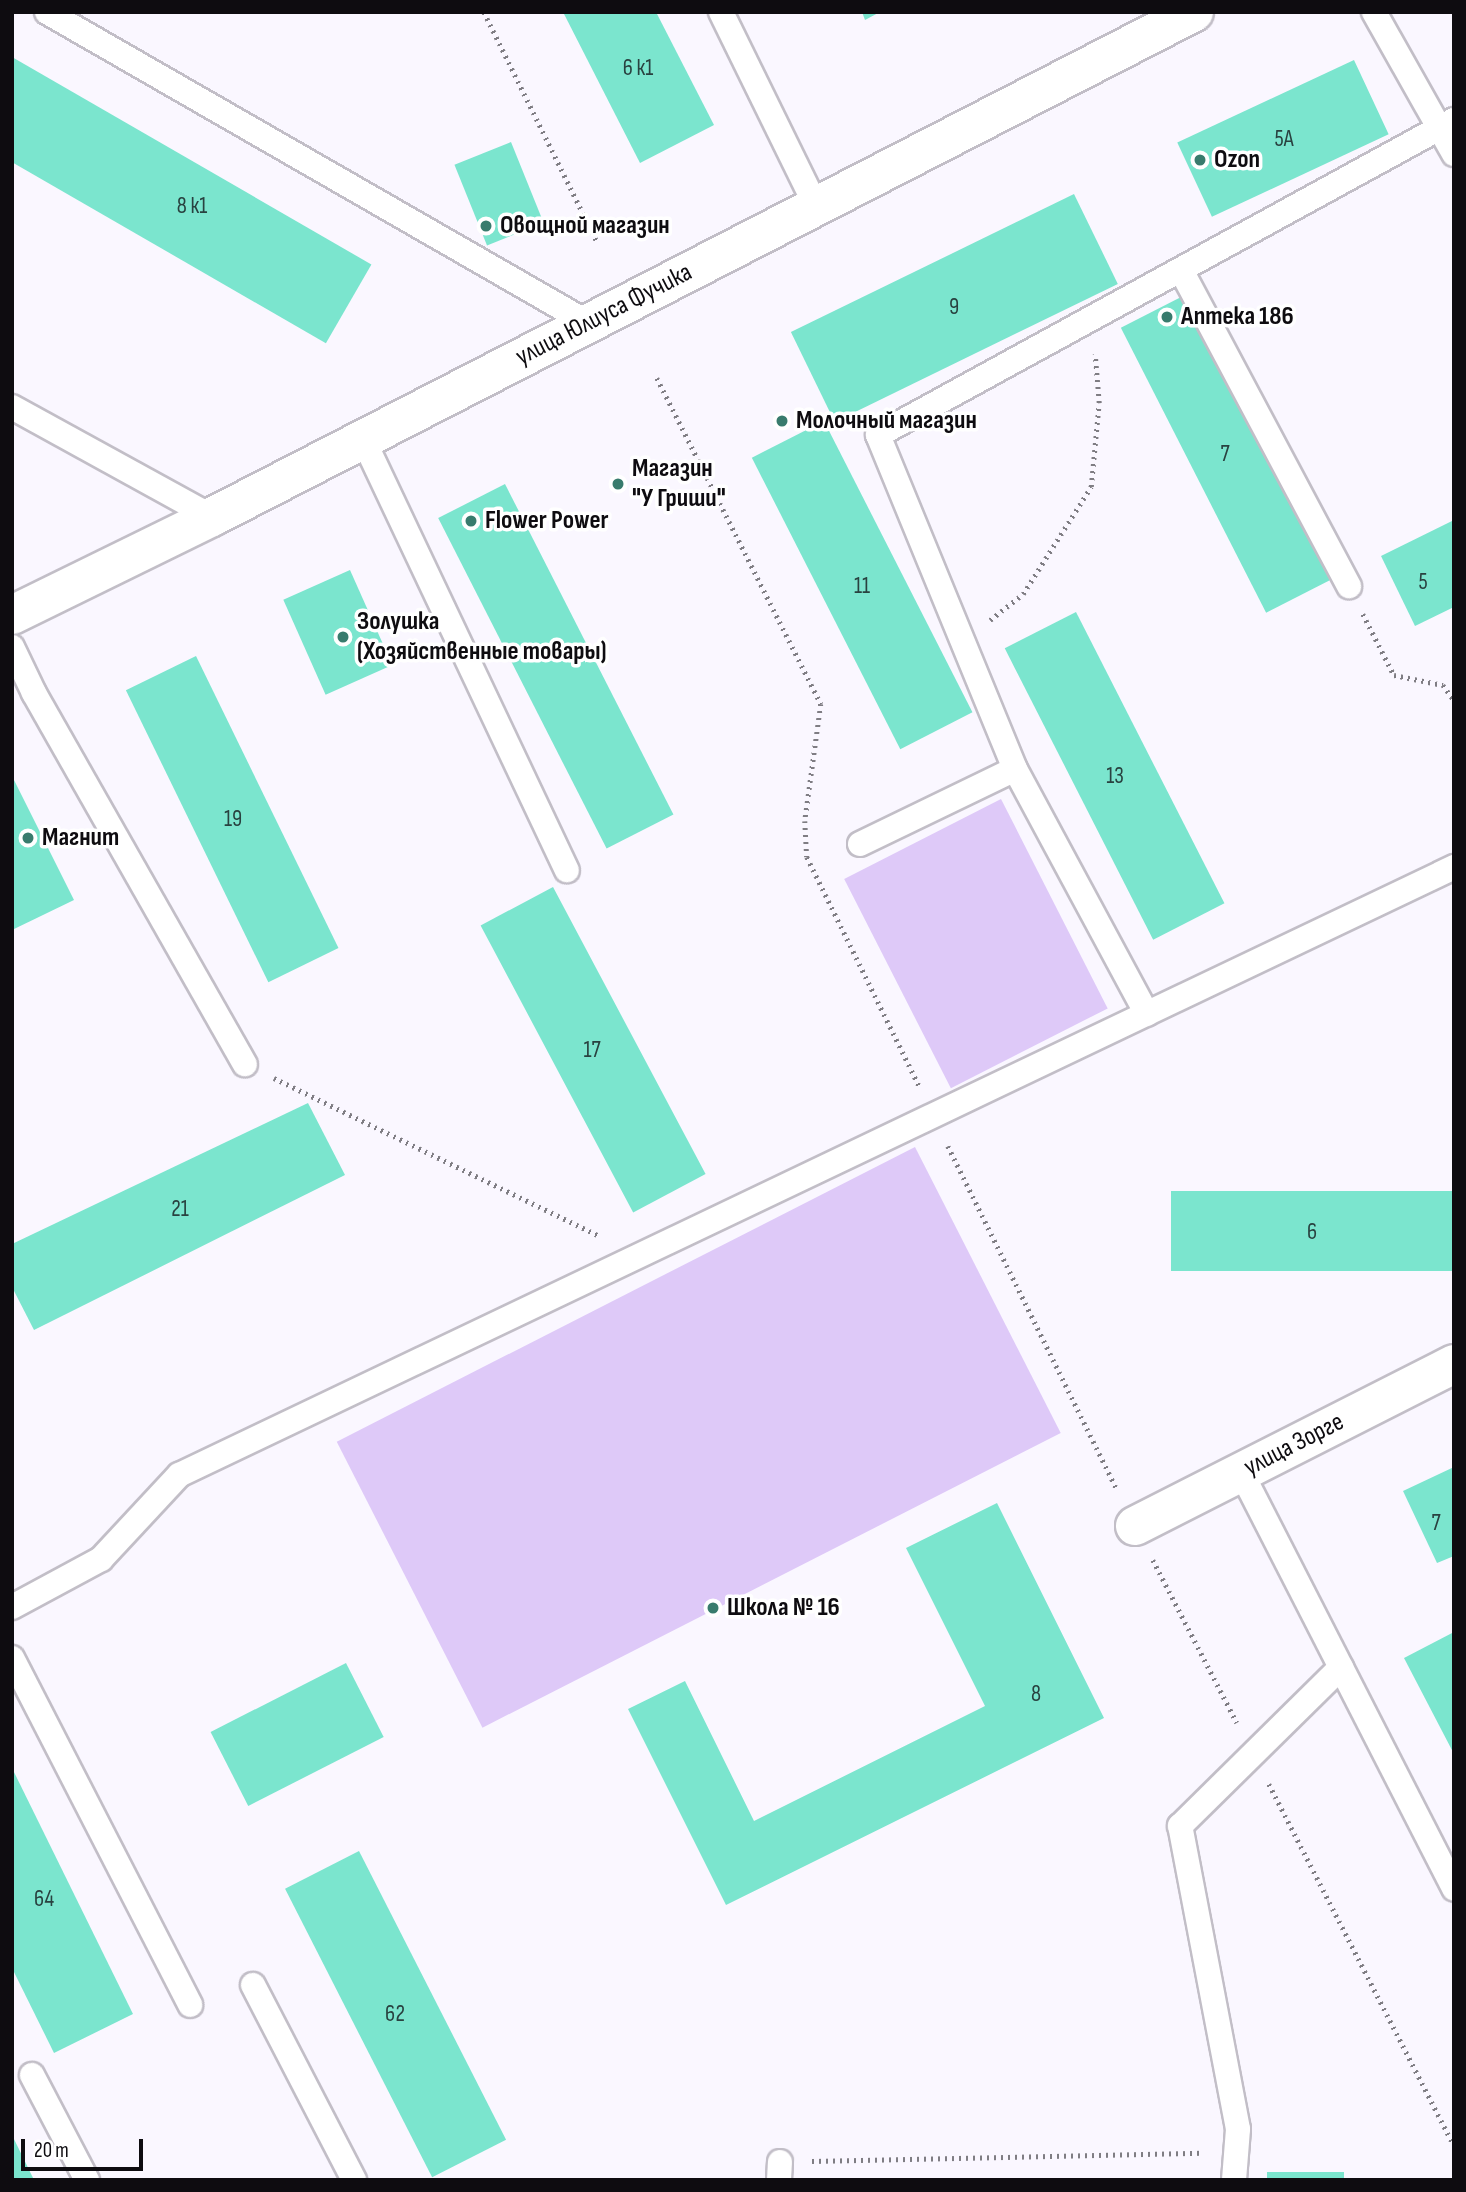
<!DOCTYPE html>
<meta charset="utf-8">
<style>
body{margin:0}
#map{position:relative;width:1466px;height:2192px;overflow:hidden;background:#faf7ff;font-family:"Sofia Sans Condensed",sans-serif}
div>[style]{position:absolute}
.green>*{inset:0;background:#dec9f8;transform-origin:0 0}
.building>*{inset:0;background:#7be5ce;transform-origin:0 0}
.path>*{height:4.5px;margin-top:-2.25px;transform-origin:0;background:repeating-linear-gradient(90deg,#7f7d83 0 2px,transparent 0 7px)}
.roads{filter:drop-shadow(2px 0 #c2bec7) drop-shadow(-2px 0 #c2bec7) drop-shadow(0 2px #c2bec7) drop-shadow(0 -2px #c2bec7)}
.lane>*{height:24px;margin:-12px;padding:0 12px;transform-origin:12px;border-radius:12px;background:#fff}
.street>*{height:38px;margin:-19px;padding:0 19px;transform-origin:19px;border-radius:19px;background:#fff}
.secondary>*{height:38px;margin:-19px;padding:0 19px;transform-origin:19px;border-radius:19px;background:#fff}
.dots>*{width:19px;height:19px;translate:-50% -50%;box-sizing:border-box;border:4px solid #fff;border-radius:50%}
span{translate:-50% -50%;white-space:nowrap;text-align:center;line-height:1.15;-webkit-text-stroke:7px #fff;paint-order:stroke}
.number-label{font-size:23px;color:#294240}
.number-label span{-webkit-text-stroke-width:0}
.poi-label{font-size:26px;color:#0e0c10;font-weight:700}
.left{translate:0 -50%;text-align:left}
.street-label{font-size:26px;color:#0e0c10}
.frame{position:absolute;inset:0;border:14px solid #0e0c10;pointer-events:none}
.scale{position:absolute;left:21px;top:2139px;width:122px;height:32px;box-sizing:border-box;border:4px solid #0e0c10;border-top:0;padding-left:9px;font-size:21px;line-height:24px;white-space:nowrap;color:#0e0c10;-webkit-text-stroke:5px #fff;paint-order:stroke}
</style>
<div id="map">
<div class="green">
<div style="left:1001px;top:799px;width:235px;height:176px;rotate:63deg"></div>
<div style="left:915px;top:1147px;width:321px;height:649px;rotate:63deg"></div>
</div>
<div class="building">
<div style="clip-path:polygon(563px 12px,656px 12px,714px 125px,640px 163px)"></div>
<div style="clip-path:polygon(862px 12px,880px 12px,865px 20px)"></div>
<div style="left:12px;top:57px;width:415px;height:91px;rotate:30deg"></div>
<div style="left:1354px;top:60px;width:82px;height:195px;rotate:65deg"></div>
<div style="left:511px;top:142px;width:87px;height:61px;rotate:68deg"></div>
<div style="left:1074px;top:194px;width:100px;height:315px;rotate:64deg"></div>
<div style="left:1185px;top:295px;width:320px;height:72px;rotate:63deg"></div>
<div style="left:824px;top:421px;width:327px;height:81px;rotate:63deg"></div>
<div style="left:505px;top:484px;width:371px;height:75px;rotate:63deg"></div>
<div style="clip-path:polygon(1454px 520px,1454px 607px,1415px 626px,1381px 556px)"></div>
<div style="left:350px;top:570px;width:104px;height:73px;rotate:66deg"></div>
<div style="left:1076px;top:612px;width:327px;height:80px;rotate:63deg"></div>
<div style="left:196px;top:656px;width:325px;height:78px;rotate:64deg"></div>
<div style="clip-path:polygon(12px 776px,74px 900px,12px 930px)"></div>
<div style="left:553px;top:887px;width:325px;height:82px;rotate:62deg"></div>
<div style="clip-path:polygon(308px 1103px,345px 1175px,34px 1330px,12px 1287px,12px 1244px)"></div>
<div style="left:1171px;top:1191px;width:283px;height:80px"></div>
<div style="clip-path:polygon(1454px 1467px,1454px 1556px,1437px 1563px,1403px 1491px)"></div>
<div style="clip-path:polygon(997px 1503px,1104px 1718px,726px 1905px,628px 1709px,685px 1681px,754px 1821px,985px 1706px,906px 1548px)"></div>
<div style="clip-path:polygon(1454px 1632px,1454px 1754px,1404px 1658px)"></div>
<div style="left:346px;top:1663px;width:83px;height:152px;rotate:63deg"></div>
<div style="clip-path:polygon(12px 1768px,133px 2014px,54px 2053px,12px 1968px)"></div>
<div style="left:359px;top:1851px;width:324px;height:83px;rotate:63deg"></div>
<div style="clip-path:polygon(12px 2135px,34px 2180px,12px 2180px)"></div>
<div style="left:1267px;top:2172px;width:77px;height:8px"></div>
</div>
<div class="path">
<div style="left:484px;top:12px;width:256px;rotate:63.8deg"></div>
<div style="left:657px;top:378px;width:365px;rotate:63.3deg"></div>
<div style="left:821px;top:704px;width:118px;rotate:97.8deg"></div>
<div style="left:805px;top:821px;width:36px;rotate:87deg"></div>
<div style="left:807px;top:857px;width:257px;rotate:63.9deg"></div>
<div style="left:1363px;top:614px;width:68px;rotate:63.1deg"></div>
<div style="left:1394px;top:675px;width:50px;rotate:11.5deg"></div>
<div style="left:1443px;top:685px;width:19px;rotate:54deg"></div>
<div style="left:990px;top:620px;width:42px;rotate:-38.2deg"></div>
<div style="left:1023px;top:594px;width:127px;rotate:-57.6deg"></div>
<div style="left:1091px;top:487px;width:84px;rotate:-84.6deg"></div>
<div style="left:1099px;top:403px;width:49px;rotate:-94.7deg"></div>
<div style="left:274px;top:1078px;width:362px;rotate:25.9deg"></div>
<div style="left:948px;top:1146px;width:383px;rotate:63.8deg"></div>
<div style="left:1153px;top:1560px;width:183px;rotate:62.7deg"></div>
<div style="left:1269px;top:1784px;width:406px;rotate:62.9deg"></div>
<div style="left:812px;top:2161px;width:390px;rotate:-1.2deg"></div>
</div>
<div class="roads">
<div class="lane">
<div style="left:47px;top:12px;width:624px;rotate:29.89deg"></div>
<div style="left:721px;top:12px;width:216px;rotate:63.9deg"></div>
<div style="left:1374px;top:12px;width:163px;rotate:60.6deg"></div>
<div style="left:1182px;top:272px;width:356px;rotate:62deg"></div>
<div style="left:12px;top:407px;width:228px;rotate:28.8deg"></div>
<div style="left:363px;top:439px;width:477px;rotate:64.7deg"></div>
<div style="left:12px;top:647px;width:51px;rotate:64.4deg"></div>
<div style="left:34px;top:693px;width:427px;rotate:60.4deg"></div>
<div style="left:1015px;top:769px;width:361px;rotate:-112.3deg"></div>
<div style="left:878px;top:435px;width:657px;rotate:-28.67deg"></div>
<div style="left:860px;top:844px;width:172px;rotate:-25.8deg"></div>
<div style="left:1015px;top:769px;width:278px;rotate:61.7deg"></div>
<div style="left:1241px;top:1472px;width:468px;rotate:62.9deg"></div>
<div style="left:12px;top:1607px;width:101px;rotate:-28.3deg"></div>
<div style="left:101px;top:1559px;width:115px;rotate:-47.1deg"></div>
<div style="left:179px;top:1475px;width:1413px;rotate:-25.49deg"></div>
<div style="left:12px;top:1658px;width:390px;rotate:62.8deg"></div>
<div style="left:253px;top:1985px;width:220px;rotate:62.6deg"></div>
<div style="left:32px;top:2075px;width:119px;rotate:62.4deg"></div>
<div style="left:779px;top:2180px;width:18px;rotate:-87deg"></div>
<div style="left:1234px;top:2180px;width:51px;rotate:-85.5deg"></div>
<div style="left:1238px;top:2129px;width:309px;rotate:-100.8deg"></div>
<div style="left:1180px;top:1826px;width:226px;rotate:-44.6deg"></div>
</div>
<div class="street">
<div style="left:1135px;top:1526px;width:358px;rotate:-26.9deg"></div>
</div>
<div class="secondary">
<div style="left:12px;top:615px;width:223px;rotate:-26.1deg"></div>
<div style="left:212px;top:517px;width:1104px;rotate:-27.21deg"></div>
</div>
</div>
<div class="dots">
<div style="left:1200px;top:160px;background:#387b6d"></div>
<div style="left:486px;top:226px;background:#387b6d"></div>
<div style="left:1167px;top:317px;background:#387b6d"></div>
<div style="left:782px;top:421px;background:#387b6d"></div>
<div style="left:618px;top:484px;background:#387b6d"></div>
<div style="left:471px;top:521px;background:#387b6d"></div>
<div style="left:343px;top:637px;background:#387b6d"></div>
<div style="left:28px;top:838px;background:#387b6d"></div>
<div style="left:713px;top:1608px;background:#387b6d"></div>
</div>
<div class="number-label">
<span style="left:638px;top:68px">6 к1</span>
<span style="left:1284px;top:139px">5А</span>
<span style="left:192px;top:206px">8 к1</span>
<span style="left:954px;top:307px">9</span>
<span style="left:1225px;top:454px">7</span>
<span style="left:1423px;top:582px">5</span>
<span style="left:862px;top:586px">11</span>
<span style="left:1115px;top:776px">13</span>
<span style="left:233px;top:819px">19</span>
<span style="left:592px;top:1050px">17</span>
<span style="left:180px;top:1209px">21</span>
<span style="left:1312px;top:1232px">6</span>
<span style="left:1436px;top:1523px">7</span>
<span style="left:1036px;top:1694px">8</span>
<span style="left:44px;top:1899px">64</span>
<span style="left:395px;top:2014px">62</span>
</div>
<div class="poi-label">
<span class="left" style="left:1214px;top:160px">Ozon</span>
<span class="left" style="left:500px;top:226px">Овощной магазин</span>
<span class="left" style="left:1181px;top:317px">Аптека 186</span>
<span class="left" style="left:796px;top:421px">Молочный магазин</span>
<span class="left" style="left:632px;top:484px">Магазин<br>"У Гриши"</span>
<span class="left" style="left:485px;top:521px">Flower Power</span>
<span class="left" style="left:357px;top:637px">Золушка<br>(Хозяйственные товары)</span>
<span class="left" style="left:42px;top:838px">Магнит</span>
<span class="left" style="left:727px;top:1608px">Школа № 16</span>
</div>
<div class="street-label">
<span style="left:604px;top:315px;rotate:-27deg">улица Юлиуса Фучика</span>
<span style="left:1294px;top:1445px;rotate:-27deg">улица Зорге</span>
</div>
<div class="frame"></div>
<div class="scale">20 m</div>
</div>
